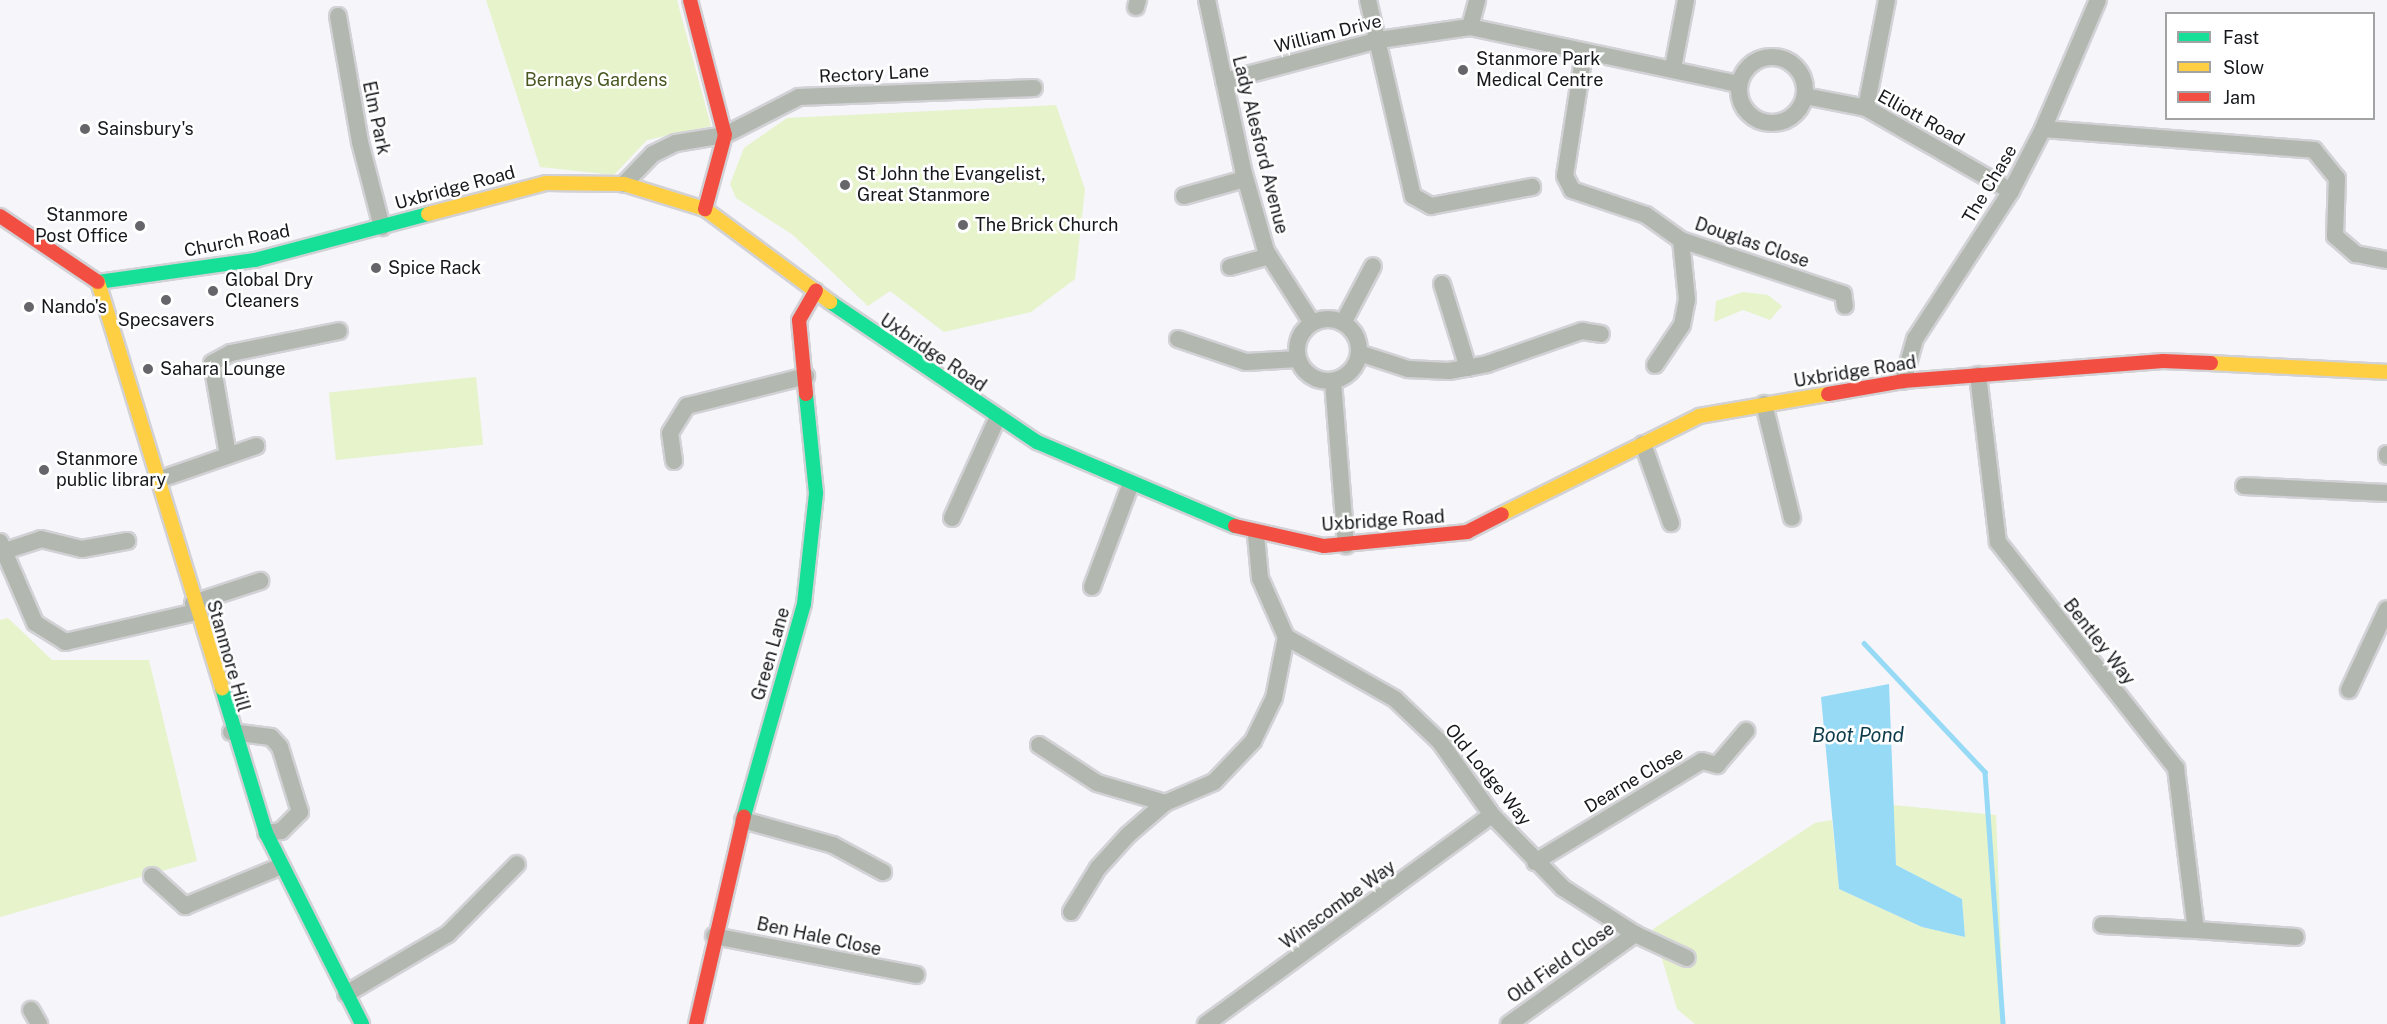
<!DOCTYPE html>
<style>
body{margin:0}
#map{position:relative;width:2387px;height:1024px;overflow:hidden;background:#f5f5fa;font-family:"Public Sans",sans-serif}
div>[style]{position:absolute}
.green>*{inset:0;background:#e6f3cb;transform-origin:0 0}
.water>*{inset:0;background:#96daf6}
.stream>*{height:4.5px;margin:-2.25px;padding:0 2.25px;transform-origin:2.25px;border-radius:2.25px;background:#96daf6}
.roads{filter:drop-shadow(2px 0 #d2d2d6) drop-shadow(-2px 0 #d2d2d6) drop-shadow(0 2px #d2d2d6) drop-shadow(0 -2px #d2d2d6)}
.street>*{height:16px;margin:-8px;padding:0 8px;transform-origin:8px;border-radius:8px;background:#b2b8af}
.street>.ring{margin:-8px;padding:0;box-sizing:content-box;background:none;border:16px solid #b2b8af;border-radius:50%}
.fast>*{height:14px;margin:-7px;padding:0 7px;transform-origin:7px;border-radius:7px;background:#16e098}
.slow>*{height:14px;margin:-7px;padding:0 7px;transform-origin:7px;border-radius:7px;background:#ffcf43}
.jam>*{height:14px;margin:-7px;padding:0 7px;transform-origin:7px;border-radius:7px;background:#f24e42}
.dots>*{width:16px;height:16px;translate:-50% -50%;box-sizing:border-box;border:3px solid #fff;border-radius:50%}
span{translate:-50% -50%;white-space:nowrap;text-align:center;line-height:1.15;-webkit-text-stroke:5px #fff;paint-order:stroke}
.street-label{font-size:18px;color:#17181c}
.poi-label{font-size:18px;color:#17181c}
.left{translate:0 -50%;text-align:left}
.right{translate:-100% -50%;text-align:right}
.park-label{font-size:18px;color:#485820}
.water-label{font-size:20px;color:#0d3b4a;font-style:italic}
.legend{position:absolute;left:2165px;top:12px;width:210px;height:108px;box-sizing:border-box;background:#fff;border:2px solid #a2a3a4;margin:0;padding:8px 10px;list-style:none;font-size:18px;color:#17181c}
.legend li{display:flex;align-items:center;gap:12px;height:30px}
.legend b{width:30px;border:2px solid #a2a3a4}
</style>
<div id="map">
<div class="green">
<div style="clip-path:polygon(486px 0,677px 0,711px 126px,647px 140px,614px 175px,540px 167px)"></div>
<div style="clip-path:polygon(1056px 105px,1085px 189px,1075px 279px,1031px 312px,944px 332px,890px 291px,868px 306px,793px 235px,736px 198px,730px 184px,744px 148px,787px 118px)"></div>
<div style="clip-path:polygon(1743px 292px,1768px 295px,1782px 306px,1770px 320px,1743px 310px,1714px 322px,1716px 301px)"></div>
<div style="left:476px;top:377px;width:68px;height:148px;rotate:84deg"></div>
<div style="clip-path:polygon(8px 618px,52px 660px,149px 660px,197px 861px,0 917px,0 620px)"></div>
<div style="clip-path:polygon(1893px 805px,1996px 815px,2004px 1024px,1695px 1024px,1677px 1009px,1653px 929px,1815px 823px,1832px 820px,1839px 889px,1922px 927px,1965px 937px,1962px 899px,1896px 865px)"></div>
</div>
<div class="water">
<div style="clip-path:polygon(1889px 684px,1896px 865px,1962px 899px,1965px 937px,1922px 927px,1839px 889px,1821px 697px)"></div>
</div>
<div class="stream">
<div style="left:1864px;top:643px;width:177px;rotate:46.8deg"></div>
<div style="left:1985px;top:772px;width:253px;rotate:85.9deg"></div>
</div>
<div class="roads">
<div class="street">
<div style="left:1207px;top:0;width:174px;rotate:78deg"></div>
<div style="left:1243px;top:170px;width:84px;rotate:74.1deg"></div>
<div style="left:1266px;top:251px;width:85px;rotate:57.4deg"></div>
<div style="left:1368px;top:0;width:201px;rotate:77.1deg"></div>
<div style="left:1413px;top:196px;width:21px;rotate:29deg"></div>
<div style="left:1431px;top:206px;width:103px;rotate:-10.7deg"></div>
<div style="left:1136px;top:7px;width:7px;rotate:-74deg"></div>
<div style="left:338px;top:16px;width:128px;rotate:80.1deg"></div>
<div style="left:360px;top:142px;width:88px;rotate:75.5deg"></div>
<div style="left:1470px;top:27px;width:28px;rotate:-75deg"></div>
<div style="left:1584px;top:53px;width:124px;rotate:98.8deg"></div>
<div style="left:1565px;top:176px;width:16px;rotate:63deg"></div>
<div style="left:1572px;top:190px;width:78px;rotate:18.7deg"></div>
<div style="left:1646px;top:215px;width:43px;rotate:35.5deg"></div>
<div style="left:1681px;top:240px;width:171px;rotate:18.4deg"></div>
<div style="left:1843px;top:294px;width:12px;rotate:81deg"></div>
<div class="ring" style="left:1739px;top:57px;width:50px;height:50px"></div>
<div style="left:1673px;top:68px;width:69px;rotate:-79.2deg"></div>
<div style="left:1224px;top:81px;width:160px;rotate:-14.8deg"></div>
<div style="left:1379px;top:40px;width:92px;rotate:-8.1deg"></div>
<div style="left:1470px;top:27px;width:275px;rotate:12deg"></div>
<div style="left:1805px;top:96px;width:62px;rotate:11.1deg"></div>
<div style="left:1866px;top:108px;width:167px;rotate:29.8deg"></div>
<div style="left:1866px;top:108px;width:110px;rotate:-79deg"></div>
<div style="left:2043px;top:129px;width:272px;rotate:4.4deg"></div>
<div style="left:2314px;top:150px;width:36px;rotate:51deg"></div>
<div style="left:2337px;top:178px;width:58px;rotate:92deg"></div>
<div style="left:2335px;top:236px;width:28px;rotate:41deg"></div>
<div style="left:2356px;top:254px;width:32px;rotate:11deg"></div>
<div style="left:624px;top:184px;width:42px;rotate:-46deg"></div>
<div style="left:653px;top:154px;width:25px;rotate:-26deg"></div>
<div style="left:676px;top:143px;width:50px;rotate:-9.3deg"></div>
<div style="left:725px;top:135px;width:83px;rotate:-27.2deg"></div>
<div style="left:799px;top:97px;width:235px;rotate:-2.2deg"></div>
<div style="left:1184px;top:196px;width:63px;rotate:-15.6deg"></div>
<div style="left:1230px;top:267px;width:41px;rotate:-15.4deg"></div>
<div style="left:1442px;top:284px;width:88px;rotate:72.8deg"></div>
<div class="ring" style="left:1297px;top:319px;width:46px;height:46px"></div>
<div style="left:1343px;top:323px;width:64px;rotate:-62.2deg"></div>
<div style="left:1178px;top:339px;width:72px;rotate:18.7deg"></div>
<div style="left:1246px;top:362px;width:52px;rotate:-3.3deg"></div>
<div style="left:1359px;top:353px;width:52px;rotate:18.1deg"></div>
<div style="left:1408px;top:369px;width:41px;rotate:2.8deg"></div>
<div style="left:1449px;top:371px;width:39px;rotate:-10deg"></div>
<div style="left:1487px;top:364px;width:101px;rotate:-19.2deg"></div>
<div style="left:1582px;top:331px;width:19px;rotate:9deg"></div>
<div style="left:1655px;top:365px;width:48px;rotate:-56deg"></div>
<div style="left:1682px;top:325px;width:26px;rotate:-79deg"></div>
<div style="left:1687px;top:299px;width:59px;rotate:-95.8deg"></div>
<div style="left:1978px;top:375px;width:168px;rotate:83.2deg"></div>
<div style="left:1998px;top:542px;width:288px;rotate:51.8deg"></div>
<div style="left:2176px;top:768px;width:163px;rotate:83deg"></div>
<div style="left:2196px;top:930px;width:100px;rotate:4deg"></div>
<div style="left:1333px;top:381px;width:165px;rotate:85.5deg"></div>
<div style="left:1903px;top:381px;width:44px;rotate:-74.1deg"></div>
<div style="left:1915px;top:339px;width:176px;rotate:-57deg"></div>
<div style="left:2011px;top:191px;width:70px;rotate:-62.7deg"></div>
<div style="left:2043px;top:129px;width:140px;rotate:-66.9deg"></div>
<div style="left:1764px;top:404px;width:117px;rotate:76.2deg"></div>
<div style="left:1643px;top:444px;width:84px;rotate:70.5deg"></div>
<div style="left:2387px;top:454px;width:2px;rotate:90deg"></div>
<div style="left:228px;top:455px;width:93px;rotate:-99.9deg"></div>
<div style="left:212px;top:363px;width:21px;rotate:-28deg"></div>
<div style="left:231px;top:353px;width:110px;rotate:-11.5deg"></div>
<div style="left:674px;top:461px;width:28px;rotate:-98deg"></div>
<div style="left:670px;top:433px;width:32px;rotate:-58deg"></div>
<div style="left:687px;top:406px;width:123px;rotate:-14.1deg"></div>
<div style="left:158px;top:480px;width:104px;rotate:-19.1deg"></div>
<div style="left:2244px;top:486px;width:143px;rotate:2.8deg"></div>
<div style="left:952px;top:518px;width:109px;rotate:-65.6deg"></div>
<div style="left:1256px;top:535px;width:43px;rotate:84.7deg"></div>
<div style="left:1260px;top:578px;width:64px;rotate:66.2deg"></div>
<div style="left:1286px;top:637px;width:125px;rotate:29.6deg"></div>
<div style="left:1395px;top:699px;width:62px;rotate:43.7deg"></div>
<div style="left:1440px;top:742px;width:90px;rotate:54.5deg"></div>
<div style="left:1492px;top:815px;width:102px;rotate:45.8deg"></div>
<div style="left:1563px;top:888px;width:85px;rotate:32.6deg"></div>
<div style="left:1635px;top:934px;width:57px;rotate:24.8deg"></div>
<div style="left:0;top:542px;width:88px;rotate:66.6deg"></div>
<div style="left:35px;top:623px;width:36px;rotate:32deg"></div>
<div style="left:65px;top:642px;width:134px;rotate:-12.9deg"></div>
<div style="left:8px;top:550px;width:35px;rotate:-18deg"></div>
<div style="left:41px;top:539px;width:42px;rotate:13.7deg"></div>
<div style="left:82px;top:549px;width:46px;rotate:-10.1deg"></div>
<div style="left:1092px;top:587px;width:108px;rotate:-69.4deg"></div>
<div style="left:193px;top:603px;width:71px;rotate:-18.2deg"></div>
<div style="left:2349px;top:690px;width:89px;rotate:-64.9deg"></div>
<div style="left:231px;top:732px;width:40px;rotate:7.1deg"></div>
<div style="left:271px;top:737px;width:13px;rotate:48deg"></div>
<div style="left:280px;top:747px;width:68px;rotate:72.9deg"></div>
<div style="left:300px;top:812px;width:27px;rotate:135deg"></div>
<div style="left:281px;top:831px;width:15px;rotate:172deg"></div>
<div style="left:1039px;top:745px;width:69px;rotate:33.2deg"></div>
<div style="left:1097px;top:783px;width:71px;rotate:16.4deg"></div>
<div style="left:743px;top:820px;width:93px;rotate:15.5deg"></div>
<div style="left:833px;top:845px;width:57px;rotate:28.4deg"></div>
<div style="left:1535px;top:862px;width:195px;rotate:-31.2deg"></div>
<div style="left:1702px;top:761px;width:16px;rotate:15deg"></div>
<div style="left:1717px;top:765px;width:45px;rotate:-49.5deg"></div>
<div style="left:152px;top:876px;width:45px;rotate:42.3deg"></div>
<div style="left:185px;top:906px;width:102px;rotate:-22.5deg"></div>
<div style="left:1071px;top:912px;width:52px;rotate:-58.5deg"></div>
<div style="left:1098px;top:868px;width:45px;rotate:-47.7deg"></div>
<div style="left:1128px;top:835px;width:49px;rotate:-40.9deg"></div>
<div style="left:1165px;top:803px;width:53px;rotate:-23.2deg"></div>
<div style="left:1214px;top:782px;width:57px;rotate:-46.4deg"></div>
<div style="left:1253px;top:741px;width:48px;rotate:-64deg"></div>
<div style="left:1274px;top:698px;width:62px;rotate:-78.9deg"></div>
<div style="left:2102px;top:925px;width:94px;rotate:3deg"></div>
<div style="left:714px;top:936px;width:206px;rotate:10.9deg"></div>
<div style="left:346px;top:994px;width:118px;rotate:-30.5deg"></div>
<div style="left:448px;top:934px;width:98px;rotate:-45.4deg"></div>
<div style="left:31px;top:1010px;width:16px;rotate:60deg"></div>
<div style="left:1206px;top:1024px;width:354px;rotate:-36.2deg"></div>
<div style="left:1509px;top:1024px;width:155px;rotate:-35.5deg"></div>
</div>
<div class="fast">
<div style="left:98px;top:282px;width:159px;rotate:-8deg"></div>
<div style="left:255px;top:260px;width:179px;rotate:-14.9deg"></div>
<div style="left:830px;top:302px;width:250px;rotate:34.1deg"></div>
<div style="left:1037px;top:442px;width:215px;rotate:23deg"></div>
<div style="left:222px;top:688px;width:152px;rotate:73.1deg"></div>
<div style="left:266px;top:833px;width:214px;rotate:63.3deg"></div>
<div style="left:744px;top:816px;width:220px;rotate:-74.2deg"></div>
<div style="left:804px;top:604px;width:112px;rotate:-83.8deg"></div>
<div style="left:816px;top:493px;width:100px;rotate:-95.8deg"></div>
</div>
<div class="slow">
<div style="left:428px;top:214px;width:122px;rotate:-14.7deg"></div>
<div style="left:546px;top:183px;width:78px;rotate:0.7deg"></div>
<div style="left:624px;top:184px;width:85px;rotate:17.2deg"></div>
<div style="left:705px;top:209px;width:156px;rotate:36.6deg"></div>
<div style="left:98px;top:282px;width:425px;rotate:73deg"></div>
<div style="left:2211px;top:363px;width:176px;rotate:2.9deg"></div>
<div style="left:1502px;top:514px;width:220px;rotate:-26.4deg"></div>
<div style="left:1699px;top:416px;width:131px;rotate:-9.7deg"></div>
</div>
<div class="jam">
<div style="left:690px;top:0;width:139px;rotate:75.5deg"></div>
<div style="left:725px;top:135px;width:77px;rotate:105.1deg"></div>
<div style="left:0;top:216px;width:118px;rotate:34deg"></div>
<div style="left:806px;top:394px;width:74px;rotate:-95.4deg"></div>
<div style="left:799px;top:320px;width:34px;rotate:-60deg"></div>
<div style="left:1828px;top:394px;width:76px;rotate:-9.8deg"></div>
<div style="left:1903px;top:381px;width:261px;rotate:-4.4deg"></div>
<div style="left:2163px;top:361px;width:48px;rotate:2.4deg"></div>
<div style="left:1235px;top:526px;width:91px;rotate:12.7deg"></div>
<div style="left:1324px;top:546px;width:144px;rotate:-5.6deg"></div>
<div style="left:1467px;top:532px;width:39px;rotate:-27deg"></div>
<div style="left:696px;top:1024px;width:213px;rotate:-77deg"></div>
</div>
</div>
<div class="dots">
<div style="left:1463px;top:70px;background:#65656a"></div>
<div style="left:85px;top:129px;background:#65656a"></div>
<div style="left:845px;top:185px;background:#65656a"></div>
<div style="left:963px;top:225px;background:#65656a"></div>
<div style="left:140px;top:226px;background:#65656a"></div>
<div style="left:376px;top:268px;background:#65656a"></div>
<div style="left:213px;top:291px;background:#65656a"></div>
<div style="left:166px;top:300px;background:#65656a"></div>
<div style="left:29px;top:307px;background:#65656a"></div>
<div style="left:148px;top:369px;background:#65656a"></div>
<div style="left:44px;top:470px;background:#65656a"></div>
</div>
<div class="street-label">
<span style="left:1328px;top:34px;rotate:-14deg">William Drive</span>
<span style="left:874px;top:74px;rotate:-3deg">Rectory Lane</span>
<span style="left:376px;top:118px;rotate:78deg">Elm Park</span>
<span style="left:1921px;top:118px;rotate:29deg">Elliott Road</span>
<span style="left:1260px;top:145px;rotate:76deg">Lady Alesford Avenue</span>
<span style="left:1990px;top:184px;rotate:-59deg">The Chase</span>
<span style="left:455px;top:188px;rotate:-15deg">Uxbridge Road</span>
<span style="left:237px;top:241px;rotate:-11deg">Church Road</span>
<span style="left:1752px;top:243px;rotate:19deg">Douglas Close</span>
<span style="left:933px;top:353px;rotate:34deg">Uxbridge Road</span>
<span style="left:1855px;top:372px;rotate:-9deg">Uxbridge Road</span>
<span style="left:1383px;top:521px;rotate:-4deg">Uxbridge Road</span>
<span style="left:2099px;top:642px;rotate:52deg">Bentley Way</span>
<span style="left:771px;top:654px;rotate:-74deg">Green Lane</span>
<span style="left:228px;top:656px;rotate:74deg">Stanmore Hill</span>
<span style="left:1488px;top:775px;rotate:51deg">Old Lodge Way</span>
<span style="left:1634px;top:780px;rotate:-31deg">Dearne Close</span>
<span style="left:1338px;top:905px;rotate:-36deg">Winscombe Way</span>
<span style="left:819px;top:937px;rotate:12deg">Ben Hale Close</span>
<span style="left:1561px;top:963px;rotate:-35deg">Old Field Close</span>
</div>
<div class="poi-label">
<span class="left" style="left:1476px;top:70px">Stanmore Park<br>Medical Centre</span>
<span class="left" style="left:97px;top:129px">Sainsbury's</span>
<span class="left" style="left:857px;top:185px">St John the Evangelist,<br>Great Stanmore</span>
<span class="right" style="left:128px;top:226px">Stanmore<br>Post Office</span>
<span class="left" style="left:975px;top:225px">The Brick Church</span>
<span class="left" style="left:388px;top:268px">Spice Rack</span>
<span class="left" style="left:225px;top:291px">Global Dry<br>Cleaners</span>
<span class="left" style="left:41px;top:307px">Nando's</span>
<span style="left:166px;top:320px">Specsavers</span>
<span class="left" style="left:160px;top:369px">Sahara Lounge</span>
<span class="left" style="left:56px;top:470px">Stanmore<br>public library</span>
</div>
<div class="park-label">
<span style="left:596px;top:80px">Bernays Gardens</span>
</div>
<div class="water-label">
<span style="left:1858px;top:735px">Boot Pond</span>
</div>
<ul class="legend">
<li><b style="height:8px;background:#16e098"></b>Fast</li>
<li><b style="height:8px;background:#ffcf43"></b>Slow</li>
<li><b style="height:8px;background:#f24e42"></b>Jam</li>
</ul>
</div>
